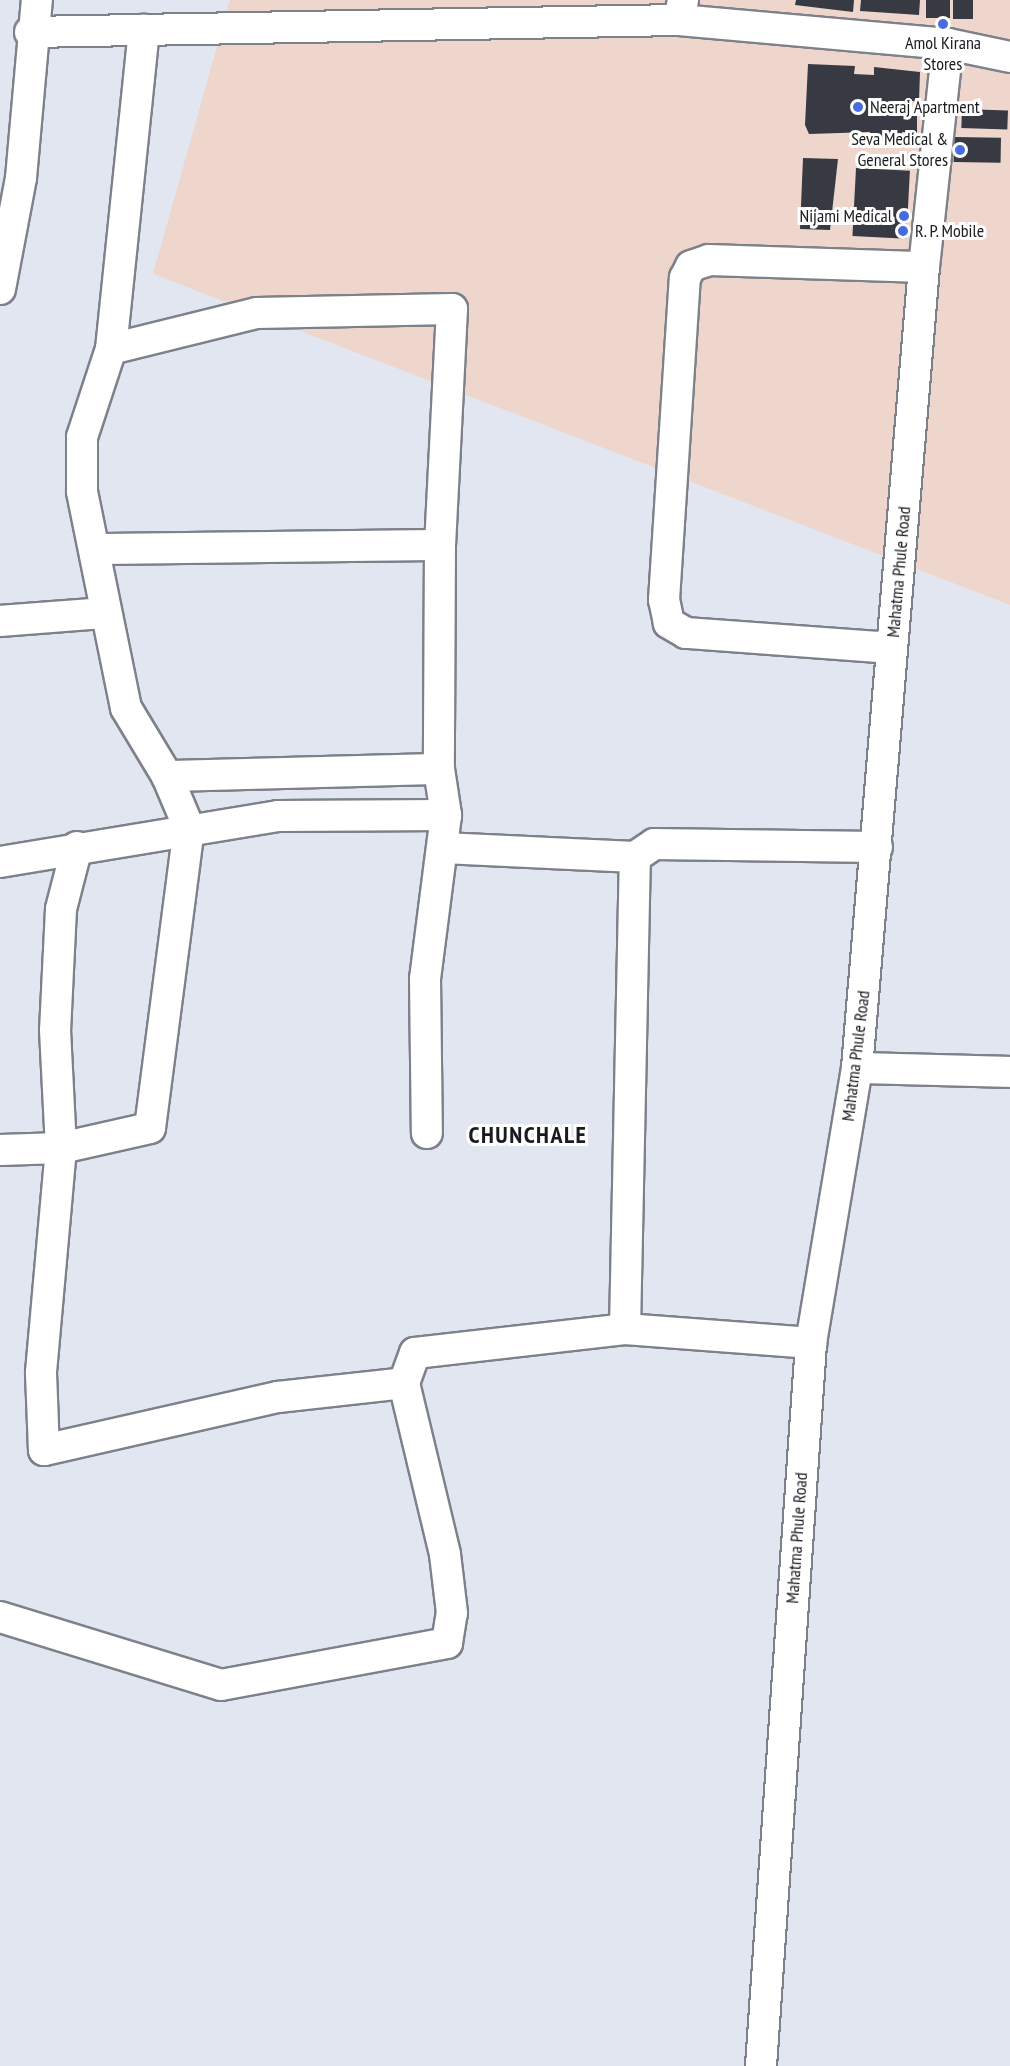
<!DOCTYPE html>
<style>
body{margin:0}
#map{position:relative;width:1010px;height:2066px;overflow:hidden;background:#e2e6f1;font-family:"PT Sans Narrow",sans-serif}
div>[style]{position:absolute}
.commercial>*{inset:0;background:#efd6cd}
.building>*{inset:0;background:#373a42;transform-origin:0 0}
.roads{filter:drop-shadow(2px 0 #7d818a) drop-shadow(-2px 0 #7d818a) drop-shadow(0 2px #7d818a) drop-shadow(0 -2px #7d818a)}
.street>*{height:30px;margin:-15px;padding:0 15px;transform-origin:15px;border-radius:15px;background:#fff}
.dots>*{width:16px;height:16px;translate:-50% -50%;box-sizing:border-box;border:3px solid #fff;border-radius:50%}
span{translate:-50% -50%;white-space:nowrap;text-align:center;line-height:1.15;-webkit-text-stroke:6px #fff;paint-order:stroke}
.poi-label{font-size:18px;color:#1a1b1f}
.left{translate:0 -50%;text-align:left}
.right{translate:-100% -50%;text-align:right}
.street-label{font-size:18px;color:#1a1b1f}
.district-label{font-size:24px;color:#1a1b1f;font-weight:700;letter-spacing:1.5px}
</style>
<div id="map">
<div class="commercial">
<div style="clip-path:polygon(230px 0,1010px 0,1010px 605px,153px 274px)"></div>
</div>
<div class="building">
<div style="clip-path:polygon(796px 0,854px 0,853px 12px,795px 5px)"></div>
<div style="clip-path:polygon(861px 0,920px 0,919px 15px,860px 11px)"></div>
<div style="left:926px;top:0;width:24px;height:18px"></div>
<div style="left:953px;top:0;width:20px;height:19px"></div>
<div style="clip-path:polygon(808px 64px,855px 66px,854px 74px,874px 75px,874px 67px,920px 72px,919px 102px,912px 101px,911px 112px,917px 113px,917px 133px,902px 132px,902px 142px,870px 140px,870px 132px,809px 134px,805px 125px)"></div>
<div style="left:962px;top:109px;width:46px;height:19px;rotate:2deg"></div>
<div style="left:954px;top:137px;width:47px;height:25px;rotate:1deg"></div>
<div style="clip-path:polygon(803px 158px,838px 159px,830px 230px,800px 229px)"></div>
<div style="left:856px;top:168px;width:54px;height:68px;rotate:3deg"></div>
</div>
<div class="roads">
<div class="street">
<div style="left:683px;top:0;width:20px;rotate:101deg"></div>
<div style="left:679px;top:20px;width:270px;rotate:5.1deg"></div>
<div style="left:948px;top:44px;width:63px;rotate:11.8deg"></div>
<div style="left:30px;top:32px;width:649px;rotate:-1.06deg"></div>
<div style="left:0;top:289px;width:113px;rotate:-79.3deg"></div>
<div style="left:21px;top:178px;width:179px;rotate:-84.9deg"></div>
<div style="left:111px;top:349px;width:150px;rotate:-13.9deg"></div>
<div style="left:257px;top:313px;width:195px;rotate:-1.2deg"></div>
<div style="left:452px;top:309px;width:236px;rotate:92.9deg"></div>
<div style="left:440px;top:545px;width:224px;rotate:90.3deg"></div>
<div style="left:439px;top:769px;width:47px;rotate:81.3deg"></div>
<div style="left:446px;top:815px;width:165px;rotate:97.3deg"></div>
<div style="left:425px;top:979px;width:154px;rotate:89.3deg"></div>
<div style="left:97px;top:549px;width:343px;rotate:-0.7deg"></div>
<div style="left:0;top:621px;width:104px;rotate:-4.4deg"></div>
<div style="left:892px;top:648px;width:207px;rotate:-175.8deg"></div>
<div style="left:686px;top:633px;width:20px;rotate:-150deg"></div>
<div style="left:669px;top:623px;width:24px;rotate:-102deg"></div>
<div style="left:664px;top:600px;width:323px;rotate:-86.3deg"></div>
<div style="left:685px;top:278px;width:13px;rotate:-63deg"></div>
<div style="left:691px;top:266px;width:19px;rotate:-18deg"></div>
<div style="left:709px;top:260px;width:215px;rotate:1.9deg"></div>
<div style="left:167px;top:776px;width:272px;rotate:-1.5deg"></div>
<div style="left:77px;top:847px;width:64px;rotate:104.5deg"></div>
<div style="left:61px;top:909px;width:121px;rotate:92.8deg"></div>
<div style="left:55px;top:1030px;width:118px;rotate:87.1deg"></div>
<div style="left:61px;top:1148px;width:226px;rotate:95.1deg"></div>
<div style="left:41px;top:1373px;width:77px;rotate:87.8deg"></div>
<div style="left:44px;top:1450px;width:240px;rotate:-12.8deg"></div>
<div style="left:278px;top:1397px;width:127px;rotate:-6.3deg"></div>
<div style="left:443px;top:848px;width:192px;rotate:2.7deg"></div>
<div style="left:635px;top:857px;width:23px;rotate:-34deg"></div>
<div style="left:654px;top:844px;width:223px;rotate:0.8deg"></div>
<div style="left:0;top:862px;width:282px;rotate:-9.4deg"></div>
<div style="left:278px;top:816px;width:168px;rotate:-0.3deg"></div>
<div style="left:857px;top:1068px;width:153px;rotate:1.5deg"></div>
<div style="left:0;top:1150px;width:61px;rotate:-1.9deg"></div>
<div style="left:61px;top:1148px;width:91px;rotate:-12.7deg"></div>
<div style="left:150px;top:1128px;width:303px;rotate:-82.6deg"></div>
<div style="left:189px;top:828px;width:56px;rotate:-112.9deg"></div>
<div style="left:167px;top:776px;width:79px;rotate:-121.1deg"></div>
<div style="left:126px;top:708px;width:221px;rotate:-101.5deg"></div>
<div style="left:82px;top:491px;width:54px;rotate:-90deg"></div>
<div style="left:82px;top:437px;width:93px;rotate:-71.8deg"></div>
<div style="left:111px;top:349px;width:321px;rotate:-84.1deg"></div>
<div style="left:625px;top:1329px;width:472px;rotate:-88.8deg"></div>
<div style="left:0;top:1617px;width:231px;rotate:17.1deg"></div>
<div style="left:221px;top:1685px;width:230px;rotate:-10.5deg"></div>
<div style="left:447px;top:1643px;width:30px;rotate:-81deg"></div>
<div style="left:452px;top:1613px;width:59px;rotate:-96.8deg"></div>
<div style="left:445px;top:1554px;width:176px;rotate:-103.5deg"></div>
<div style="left:404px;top:1383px;width:32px;rotate:-70deg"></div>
<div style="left:415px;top:1353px;width:211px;rotate:-6.5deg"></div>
<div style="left:625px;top:1329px;width:187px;rotate:4.3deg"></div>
<div style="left:761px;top:2066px;width:725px;rotate:-86.04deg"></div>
<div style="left:811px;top:1343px;width:279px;rotate:-80.5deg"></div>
<div style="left:857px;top:1068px;width:804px;rotate:-85.22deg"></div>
<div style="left:924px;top:267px;width:224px;rotate:-83.9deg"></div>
</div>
</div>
<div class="dots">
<div style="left:943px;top:24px;background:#486cdf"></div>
<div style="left:858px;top:107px;background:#486cdf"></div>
<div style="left:960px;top:150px;background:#486cdf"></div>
<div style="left:904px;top:216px;background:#486cdf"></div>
<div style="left:903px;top:231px;background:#486cdf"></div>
</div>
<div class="poi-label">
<span style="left:943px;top:54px">Amol Kirana<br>Stores</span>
<span class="left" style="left:870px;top:107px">Neeraj Apartment</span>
<span class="right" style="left:948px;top:150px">Seva Medical &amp;<br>General Stores</span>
<span class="right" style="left:892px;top:216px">Nijami Medical</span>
<span class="left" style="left:915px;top:231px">R. P. Mobile</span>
</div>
<div class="street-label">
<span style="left:899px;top:572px;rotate:-85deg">Mahatma Phule Road</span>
<span style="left:856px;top:1056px;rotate:-83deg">Mahatma Phule Road</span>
<span style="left:797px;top:1538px;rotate:-86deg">Mahatma Phule Road</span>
</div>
<div class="district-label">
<span style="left:528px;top:1135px">CHUNCHALE</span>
</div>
</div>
